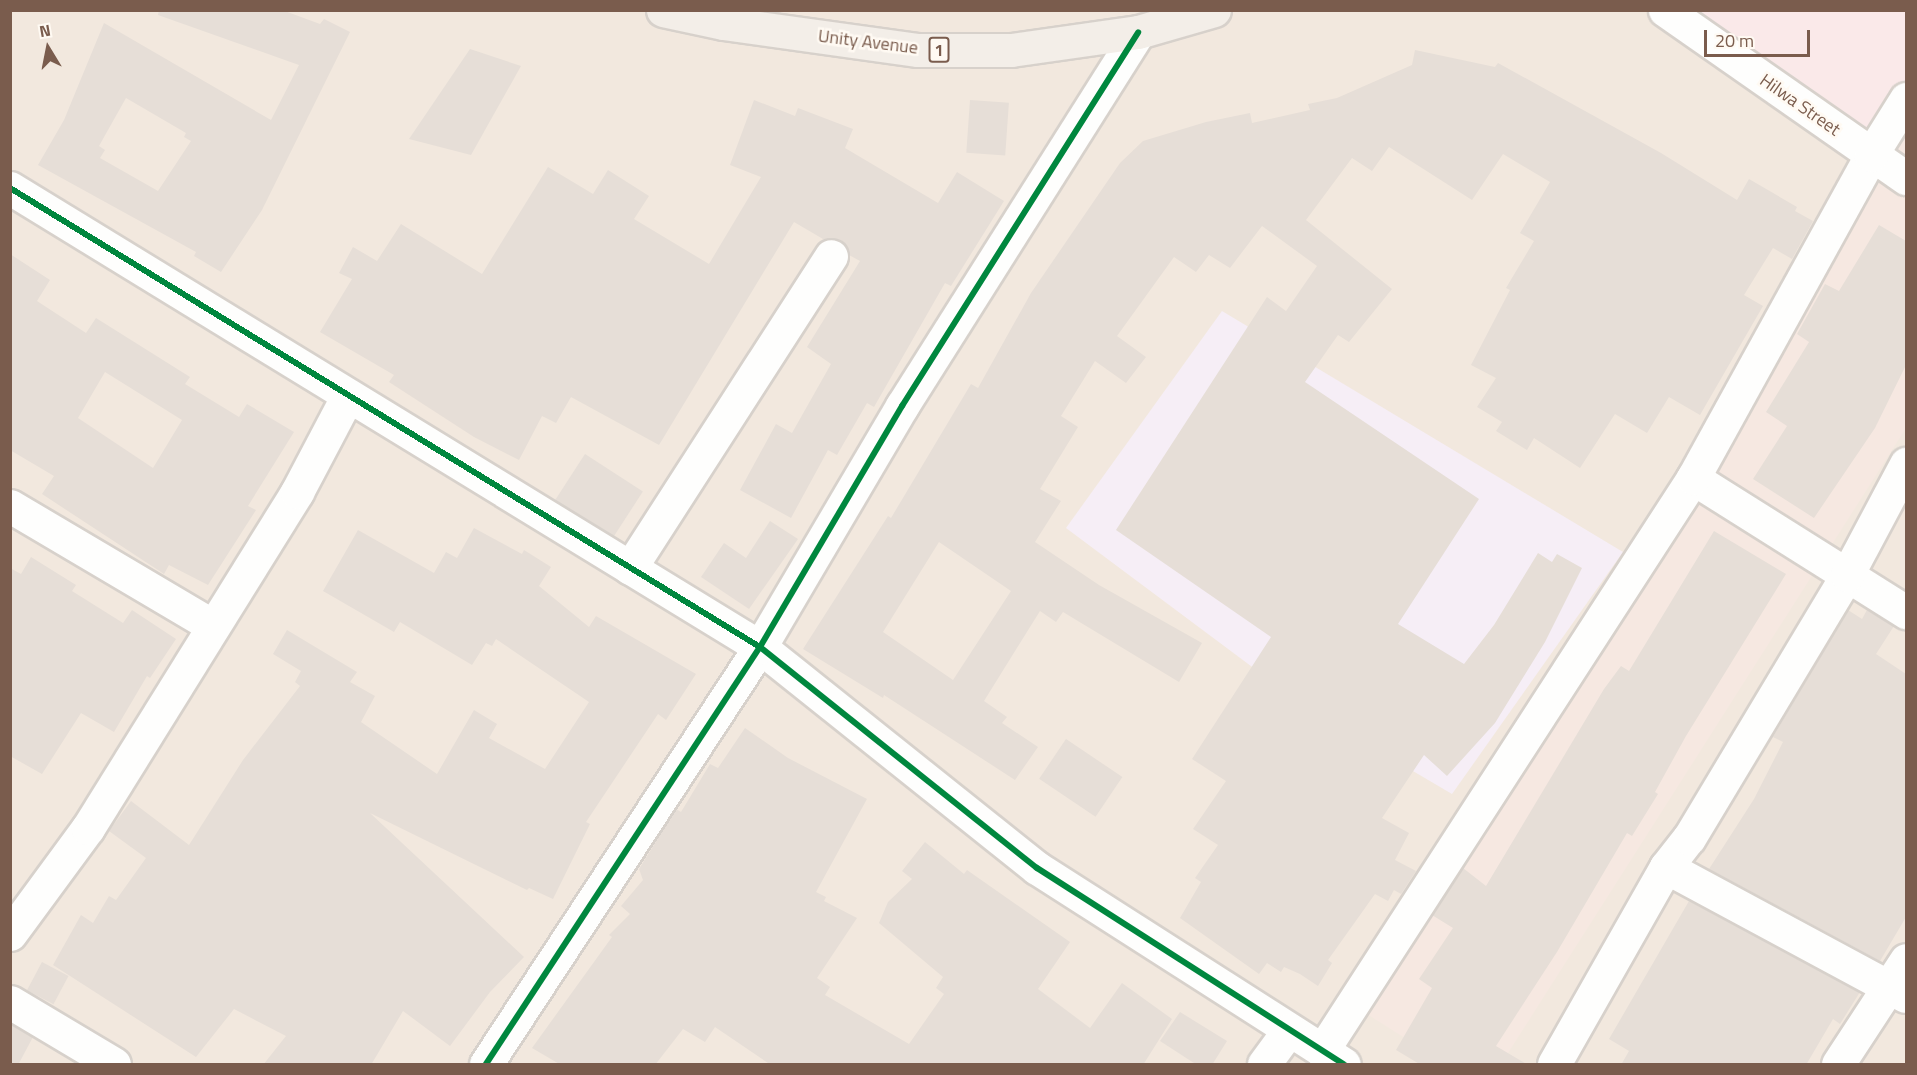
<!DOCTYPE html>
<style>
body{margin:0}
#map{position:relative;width:1917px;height:1075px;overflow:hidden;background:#f9f5f0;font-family:"Titillium Web",sans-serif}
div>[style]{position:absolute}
.residential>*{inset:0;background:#f2e8de;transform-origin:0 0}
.commercial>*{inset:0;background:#f6e8e1}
.education>*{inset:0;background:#f6eef6}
.medical>*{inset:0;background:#fae9e9}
.building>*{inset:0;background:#e6ded7;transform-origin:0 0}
.roads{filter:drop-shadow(2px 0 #d7d1cb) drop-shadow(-2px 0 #d7d1cb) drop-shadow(0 2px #d7d1cb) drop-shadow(0 -2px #d7d1cb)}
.minor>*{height:33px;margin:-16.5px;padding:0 16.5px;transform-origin:16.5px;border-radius:16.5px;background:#fefefd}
.tertiary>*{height:33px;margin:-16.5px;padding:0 16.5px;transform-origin:16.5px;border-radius:16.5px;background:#fefefd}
.primary>*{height:33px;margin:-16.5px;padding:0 16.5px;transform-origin:16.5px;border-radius:16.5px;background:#f3eee8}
.cycleway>*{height:6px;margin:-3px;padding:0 3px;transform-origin:3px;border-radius:3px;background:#00873e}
span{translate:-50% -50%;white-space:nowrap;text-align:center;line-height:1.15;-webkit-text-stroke:5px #fffaf3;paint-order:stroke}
.shield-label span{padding:2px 4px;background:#fffaf3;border:2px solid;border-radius:4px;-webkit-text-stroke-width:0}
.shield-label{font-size:16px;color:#7a5c4d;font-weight:700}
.street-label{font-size:18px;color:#7a5c4d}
.frame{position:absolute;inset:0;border:12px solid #7a5c4d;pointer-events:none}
.north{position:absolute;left:18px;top:18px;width:60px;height:60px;-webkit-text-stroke:4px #fffaf3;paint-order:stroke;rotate:350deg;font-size:16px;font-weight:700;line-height:24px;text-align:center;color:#7a5c4d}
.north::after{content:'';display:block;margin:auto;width:21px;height:27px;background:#7a5c4d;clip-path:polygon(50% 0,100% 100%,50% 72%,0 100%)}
.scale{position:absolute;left:1704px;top:30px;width:106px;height:27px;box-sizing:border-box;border:3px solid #7a5c4d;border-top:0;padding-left:8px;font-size:18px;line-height:21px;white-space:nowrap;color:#7a5c4d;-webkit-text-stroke:4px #fffaf3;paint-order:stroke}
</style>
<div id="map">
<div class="residential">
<div style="left:11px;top:11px;width:1895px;height:1053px"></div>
</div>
<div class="commercial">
<div style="clip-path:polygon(1906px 107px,1906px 428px,1501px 1064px,1446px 1064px,1359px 1009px)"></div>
</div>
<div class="education">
<div style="clip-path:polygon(1222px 311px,1623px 552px,1452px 794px,1311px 711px,1066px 528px)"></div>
</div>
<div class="medical">
<div style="clip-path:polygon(1684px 11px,1906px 11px,1906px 89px,1879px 139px)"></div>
</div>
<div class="building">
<div style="clip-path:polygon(evenodd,159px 10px,282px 10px,320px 24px,324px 19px,350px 32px,262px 210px,221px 272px,194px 256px,196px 252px,38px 165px,64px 120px,104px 23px,271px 120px,299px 65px,158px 15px,159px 10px,126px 98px,186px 133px,184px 137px,191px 141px,158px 191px,100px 158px,105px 150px,99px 146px,126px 98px)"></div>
<div style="clip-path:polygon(470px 49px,521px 66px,471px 155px,409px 139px)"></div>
<div style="clip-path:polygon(evenodd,1415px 50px,1495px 67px,1498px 63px,1661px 153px,1737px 200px,1749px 179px,1797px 207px,1795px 211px,1813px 221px,1792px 259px,1773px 248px,1744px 295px,1763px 306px,1700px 415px,1669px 397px,1647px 433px,1615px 414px,1580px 468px,1534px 438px,1527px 450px,1496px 431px,1502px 422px,1477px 407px,1496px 378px,1471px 365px,1510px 290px,1506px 288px,1534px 241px,1520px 233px,1550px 182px,1503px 154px,1472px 200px,1389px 147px,1372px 171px,1352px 158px,1306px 220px,1392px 289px,1349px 342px,1338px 335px,1305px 382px,1479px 499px,1398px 624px,1464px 664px,1494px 625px,1538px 553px,1552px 562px,1557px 554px,1582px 568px,1545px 642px,1495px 723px,1447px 776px,1424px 755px,1382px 818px,1409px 833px,1395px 860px,1416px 871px,1401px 894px,1394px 890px,1388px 901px,1375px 894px,1328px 960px,1332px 963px,1318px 986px,1300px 974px,1284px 967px,1281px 972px,1267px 963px,1259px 974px,1180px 918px,1201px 882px,1195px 878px,1218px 845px,1193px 829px,1226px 781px,1192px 759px,1271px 637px,1116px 530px,1267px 297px,1286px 311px,1317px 266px,1262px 226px,1230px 268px,1209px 255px,1196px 272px,1174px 257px,1117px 336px,1146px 357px,1126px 383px,1095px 361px,1061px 416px,1078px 427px,1040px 489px,1061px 501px,1035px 542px,1099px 585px,1202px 643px,1179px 682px,1063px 612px,1056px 622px,1040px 611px,984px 701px,1007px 717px,1002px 723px,1038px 747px,1015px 780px,884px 695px,883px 698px,803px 649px,888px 516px,891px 518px,971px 384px,978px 388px,1031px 293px,1120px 163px,1143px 141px,1206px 122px,1250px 113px,1252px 123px,1310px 110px,1308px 104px,1337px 98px,1412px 65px,1415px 50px,939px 542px,1011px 591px,953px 680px,883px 632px,939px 542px)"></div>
<div style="clip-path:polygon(754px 100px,795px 116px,798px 108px,853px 129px,845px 148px,938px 203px,957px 172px,1004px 201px,951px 286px,945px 283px,874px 407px,867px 403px,837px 455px,828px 450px,791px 518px,740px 490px,776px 424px,792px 433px,831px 364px,807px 347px,860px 261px,849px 255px,841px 240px,823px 239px,794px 222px,659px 445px,571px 397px,556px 423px,542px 416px,519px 460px,474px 437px,389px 382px,394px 375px,320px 332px,352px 279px,339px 273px,353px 247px,377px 261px,401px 224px,482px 274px,548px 167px,593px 194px,608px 170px,649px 196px,634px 219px,709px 264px,761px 177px,730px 165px)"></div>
<div style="left:970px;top:100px;width:39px;height:53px;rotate:4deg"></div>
<div style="clip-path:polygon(1879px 225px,1906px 241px,1906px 365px,1875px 428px,1814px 518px,1753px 479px,1787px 426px,1766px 412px,1809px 342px,1797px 334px,1825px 284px,1839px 291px)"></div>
<div style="clip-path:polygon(evenodd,10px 254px,50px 280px,37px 301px,86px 333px,96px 318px,190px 377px,185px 384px,239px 417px,247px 404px,294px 432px,248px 506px,256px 510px,208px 585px,169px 565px,164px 574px,42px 494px,54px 476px,10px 450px,10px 254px,105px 372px,182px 420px,153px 468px,78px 418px,105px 372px)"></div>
<div style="left:585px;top:454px;width:69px;height:55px;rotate:33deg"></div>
<div style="clip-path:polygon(770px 521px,798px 539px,749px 609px,701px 577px,724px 543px,746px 558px)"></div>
<div style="clip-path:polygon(474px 528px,522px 554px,524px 550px,551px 567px,539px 586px,589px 627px,596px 616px,696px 674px,666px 720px,658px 714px,586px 822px,590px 824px,553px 899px,529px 888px,527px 890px,370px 813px,524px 957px,490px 992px,450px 1046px,403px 1011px,371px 1065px,263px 1065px,286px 1036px,234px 1009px,196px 1057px,53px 965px,81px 915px,93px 923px,109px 896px,116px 900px,146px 858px,109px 831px,131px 801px,189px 845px,243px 760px,300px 686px,295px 682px,301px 671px,273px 654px,287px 630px,357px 672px,350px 682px,375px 696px,361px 722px,437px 774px,474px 710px,497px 724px,489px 738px,545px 769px,589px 702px,496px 639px,492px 646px,486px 643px,472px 665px,400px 622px,394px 632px,323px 591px,358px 530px,434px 573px,446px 552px,457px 558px)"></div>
<div style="clip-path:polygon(1714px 531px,1786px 574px,1686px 736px,1655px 792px,1658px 794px,1632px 836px,1627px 833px,1557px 952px,1496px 1046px,1528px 1065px,1421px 1065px,1396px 1050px,1432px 988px,1419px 979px,1453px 928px,1432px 915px,1463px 868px,1486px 886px,1604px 689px,1621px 666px,1629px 671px)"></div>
<div style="clip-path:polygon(31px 557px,76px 585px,72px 591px,123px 623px,132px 610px,176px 639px,150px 678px,147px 676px,114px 732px,81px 713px,42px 774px,10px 756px,10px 568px,21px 574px)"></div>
<div style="clip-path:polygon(1848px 610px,1862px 619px,1867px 610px,1894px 626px,1876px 654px,1906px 674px,1906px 917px,1880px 961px,1709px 869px,1754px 799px,1783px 742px,1773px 737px)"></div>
<div style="clip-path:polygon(745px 728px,788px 758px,867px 799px,816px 892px,826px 897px,824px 901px,857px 918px,817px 978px,830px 987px,825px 995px,909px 1044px,944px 994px,936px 988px,943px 977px,879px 923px,888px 902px,912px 879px,902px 871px,925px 842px,964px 874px,967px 870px,1070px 942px,1038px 989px,1090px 1028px,1122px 983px,1172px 1019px,1143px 1065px,771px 1065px,715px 1027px,705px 1042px,683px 1029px,655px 1065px,561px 1065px,532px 1048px,612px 937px,609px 935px,630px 914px,621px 906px,643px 880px,639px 869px,676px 809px,681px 812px,710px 764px,718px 768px)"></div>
<div style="left:1066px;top:739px;width:68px;height:48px;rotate:34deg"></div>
<div style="clip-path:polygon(1689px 901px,1860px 992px,1840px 1024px,1833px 1019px,1806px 1065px,1621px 1065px,1629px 1051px,1609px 1039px)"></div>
<div style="left:42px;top:962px;width:30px;height:32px;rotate:28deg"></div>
<div style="clip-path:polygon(1180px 1012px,1227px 1041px,1212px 1065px,1197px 1065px,1160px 1041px)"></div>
<div style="clip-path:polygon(10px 1024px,33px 1037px,18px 1065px,10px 1065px)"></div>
</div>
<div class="roads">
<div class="minor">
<div style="left:1665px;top:10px;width:294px;rotate:34.9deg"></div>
<div style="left:10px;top:188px;width:879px;rotate:31.47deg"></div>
<div style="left:760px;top:647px;width:354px;rotate:38.6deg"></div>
<div style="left:1037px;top:868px;width:364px;rotate:32.6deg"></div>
<div style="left:1693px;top:478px;width:252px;rotate:32.2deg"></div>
<div style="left:10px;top:506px;width:236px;rotate:30.6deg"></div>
<div style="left:630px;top:568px;width:371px;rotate:-57.2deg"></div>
<div style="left:1666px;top:867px;width:272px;rotate:28.3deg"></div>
<div style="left:10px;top:934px;width:132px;rotate:-53.7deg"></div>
<div style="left:88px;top:828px;width:396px;rotate:-58.1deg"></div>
<div style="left:297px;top:492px;width:107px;rotate:-62.2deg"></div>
<div style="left:10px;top:1002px;width:121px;rotate:30.8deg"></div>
<div style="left:1322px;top:1051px;width:683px;rotate:-57.08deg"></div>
<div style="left:1693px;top:478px;width:369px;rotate:-61.1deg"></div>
<div style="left:1871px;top:155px;width:66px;rotate:-58deg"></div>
<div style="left:486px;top:1064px;width:499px;rotate:-56.7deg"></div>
<div style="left:760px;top:647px;width:280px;rotate:-59.5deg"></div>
<div style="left:902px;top:406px;width:442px;rotate:-57.7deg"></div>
<div style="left:1264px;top:1064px;width:42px;rotate:-53.7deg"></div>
<div style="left:1838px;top:1064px;width:124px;rotate:-56.8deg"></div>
</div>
<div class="tertiary">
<div style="left:1554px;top:1064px;width:227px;rotate:-60.4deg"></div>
<div style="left:1666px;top:867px;width:37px;rotate:-52deg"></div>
<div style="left:1689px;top:838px;width:307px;rotate:-59deg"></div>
<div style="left:1847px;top:575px;width:126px;rotate:-62deg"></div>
</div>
<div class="primary">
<div style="left:663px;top:10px;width:61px;rotate:12.2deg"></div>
<div style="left:723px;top:23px;width:197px;rotate:7.9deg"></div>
<div style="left:918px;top:50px;width:93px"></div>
<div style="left:1011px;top:50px;width:128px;rotate:-8.1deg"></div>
<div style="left:1138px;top:32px;width:79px;rotate:-16.1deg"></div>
</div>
</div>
<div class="cycleway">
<div style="left:10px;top:188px;width:879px;rotate:31.47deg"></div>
<div style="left:760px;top:647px;width:354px;rotate:38.6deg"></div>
<div style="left:1037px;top:868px;width:364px;rotate:32.6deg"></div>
<div style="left:486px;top:1064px;width:499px;rotate:-56.7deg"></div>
<div style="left:760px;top:647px;width:280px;rotate:-59.5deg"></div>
<div style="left:902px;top:406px;width:442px;rotate:-57.7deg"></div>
</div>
<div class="shield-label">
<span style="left:939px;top:50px">1</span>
</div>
<div class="street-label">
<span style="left:868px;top:42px;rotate:7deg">Unity Avenue</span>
<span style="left:1800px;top:105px;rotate:35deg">Hilwa Street</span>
</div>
<div class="frame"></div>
<div class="north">N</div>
<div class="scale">20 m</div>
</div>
